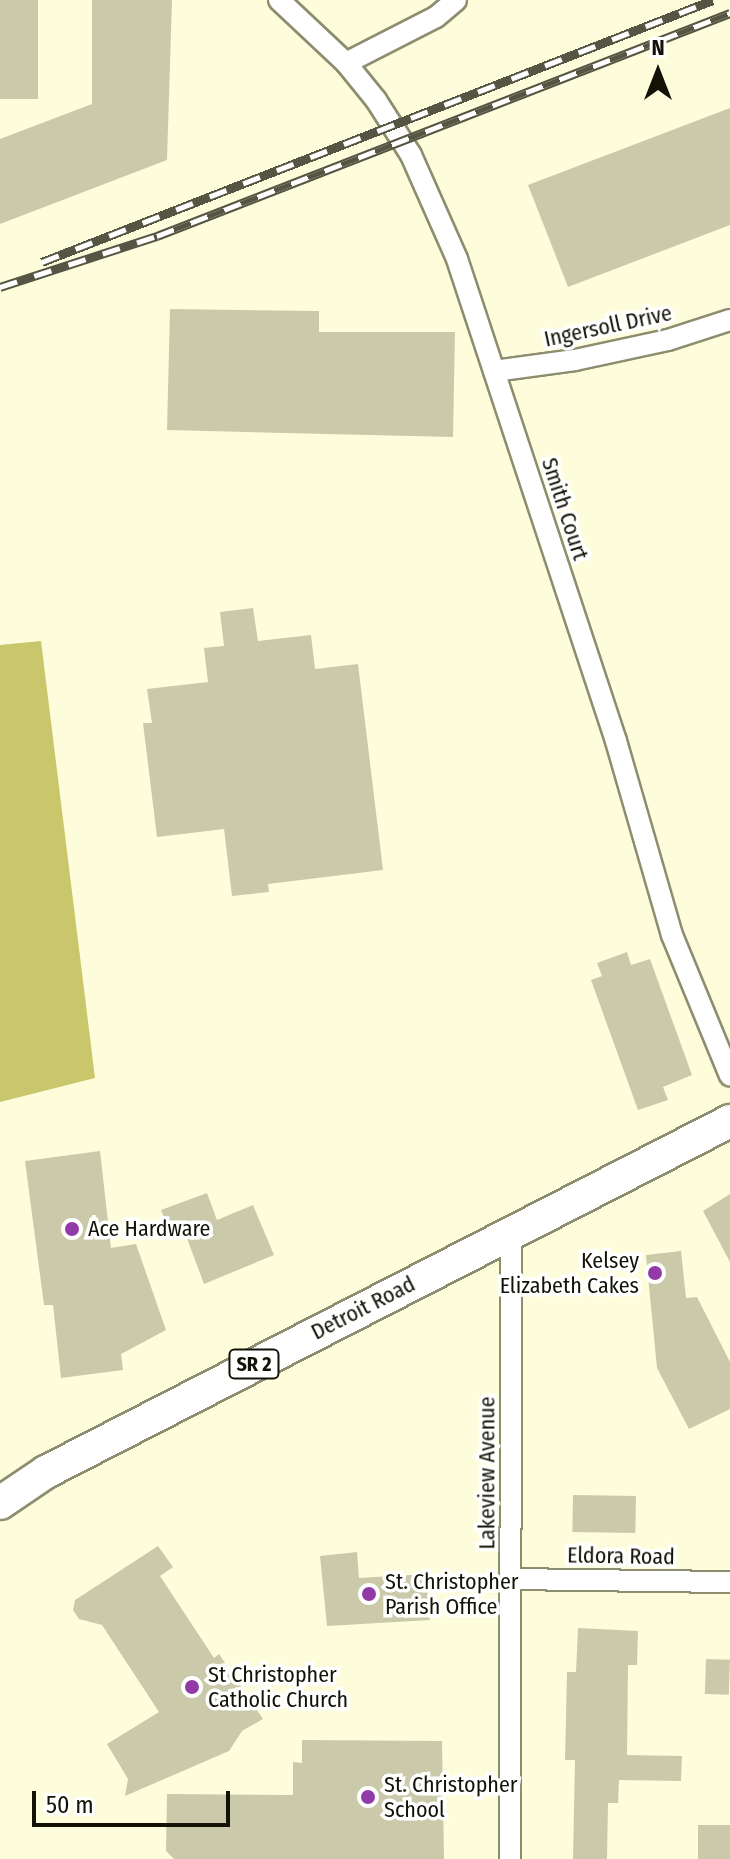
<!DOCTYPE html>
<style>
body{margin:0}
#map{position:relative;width:730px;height:1859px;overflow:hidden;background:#fdfddc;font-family:"Fira Sans Condensed",sans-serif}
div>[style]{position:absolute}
.forest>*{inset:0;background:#cac66b}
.building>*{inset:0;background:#cacaab;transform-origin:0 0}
.roads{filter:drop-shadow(2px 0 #8d8d6f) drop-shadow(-2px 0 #8d8d6f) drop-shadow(0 2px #8d8d6f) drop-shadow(0 -2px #8d8d6f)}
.street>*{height:20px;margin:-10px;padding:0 10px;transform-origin:10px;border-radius:10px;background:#fff}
.primary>*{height:32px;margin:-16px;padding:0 16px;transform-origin:16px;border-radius:16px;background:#fff}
.rail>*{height:9px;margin-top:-4.5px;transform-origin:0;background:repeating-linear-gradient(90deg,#fff 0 18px,#554 0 36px);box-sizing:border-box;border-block:2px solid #554}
.dots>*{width:22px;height:22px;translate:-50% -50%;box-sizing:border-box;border:4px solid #fff;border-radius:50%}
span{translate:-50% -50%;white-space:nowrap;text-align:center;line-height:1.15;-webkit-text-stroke:7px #fff;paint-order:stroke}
.shield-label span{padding:2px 6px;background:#fff;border:2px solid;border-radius:6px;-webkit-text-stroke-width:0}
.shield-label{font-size:20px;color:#121207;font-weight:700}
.street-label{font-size:22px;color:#121207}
.poi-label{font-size:22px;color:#121207}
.left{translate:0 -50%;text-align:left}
.right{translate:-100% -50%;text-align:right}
.north{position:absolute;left:618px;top:32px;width:80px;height:80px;-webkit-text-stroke:6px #fff;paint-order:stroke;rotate:0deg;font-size:22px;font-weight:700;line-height:32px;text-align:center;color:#121207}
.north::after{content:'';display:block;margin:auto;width:28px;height:36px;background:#121207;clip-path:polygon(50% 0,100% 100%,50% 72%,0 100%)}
.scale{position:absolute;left:32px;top:1791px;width:198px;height:36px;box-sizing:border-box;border:4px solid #121207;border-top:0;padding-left:10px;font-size:24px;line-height:28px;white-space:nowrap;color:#121207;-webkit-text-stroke:6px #fff;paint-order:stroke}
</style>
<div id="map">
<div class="forest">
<div style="clip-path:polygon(41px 641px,95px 1078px,0 1102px,0 645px)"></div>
</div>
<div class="building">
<div style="left:0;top:0;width:38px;height:99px"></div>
<div style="clip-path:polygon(92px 0,172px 0,167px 160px,0 224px,0 139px,92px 104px)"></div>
<div style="clip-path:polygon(730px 108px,730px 225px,568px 287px,528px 185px)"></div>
<div style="clip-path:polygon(170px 309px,319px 311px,319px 332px,455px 332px,453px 437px,167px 430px)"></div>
<div style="clip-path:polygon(253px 608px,258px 641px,311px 635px,315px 669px,358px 664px,383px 870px,268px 884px,269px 892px,232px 896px,224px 829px,157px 837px,143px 723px,152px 723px,147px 689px,208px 682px,204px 648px,224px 646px,220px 612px)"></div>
<div style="clip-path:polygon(627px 952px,631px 965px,650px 959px,692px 1075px,663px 1087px,668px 1100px,638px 1110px,591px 980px,602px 976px,597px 963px)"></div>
<div style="clip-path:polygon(100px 1151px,111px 1248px,136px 1244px,166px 1330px,121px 1354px,123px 1370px,61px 1378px,53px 1305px,44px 1305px,25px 1161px)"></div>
<div style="clip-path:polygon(207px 1193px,217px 1220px,253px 1205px,274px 1255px,204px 1284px,182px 1225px,169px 1231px,161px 1210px)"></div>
<div style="clip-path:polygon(730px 1194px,730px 1262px,703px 1211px)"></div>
<div style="clip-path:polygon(681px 1251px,686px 1298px,697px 1297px,730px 1362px,730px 1409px,689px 1429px,657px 1368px,646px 1255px)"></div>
<div style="left:573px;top:1495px;width:63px;height:37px;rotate:1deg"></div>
<div style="clip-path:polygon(158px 1546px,173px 1567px,160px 1576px,214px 1658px,219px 1654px,263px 1719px,242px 1731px,229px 1751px,125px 1796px,128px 1779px,107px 1744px,159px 1712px,102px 1625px,79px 1619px,73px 1610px,75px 1600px)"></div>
<div style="clip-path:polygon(357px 1552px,359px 1578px,426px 1574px,430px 1620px,327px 1626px,320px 1556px)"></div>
<div style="clip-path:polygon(578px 1628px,638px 1631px,637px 1665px,628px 1665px,627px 1755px,682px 1756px,681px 1781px,619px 1780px,618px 1803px,608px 1803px,607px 1859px,573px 1859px,575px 1760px,565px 1760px,567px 1672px,576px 1672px)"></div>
<div style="left:706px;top:1659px;width:24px;height:35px;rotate:2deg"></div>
<div style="clip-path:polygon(302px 1740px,442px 1741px,444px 1859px,174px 1859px,166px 1851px,167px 1794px,293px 1795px,293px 1762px,302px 1763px)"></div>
<div style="left:730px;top:1825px;width:34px;height:32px;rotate:90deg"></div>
</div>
<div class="roads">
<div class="street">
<div style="left:279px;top:0;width:92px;rotate:43.2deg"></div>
<div style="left:346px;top:63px;width:48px;rotate:51deg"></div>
<div style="left:376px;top:100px;width:65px;rotate:57.5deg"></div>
<div style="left:411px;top:155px;width:114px;rotate:66.1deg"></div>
<div style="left:457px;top:259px;width:508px;rotate:71.74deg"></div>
<div style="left:616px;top:741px;width:202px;rotate:73.9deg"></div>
<div style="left:672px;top:935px;width:152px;rotate:67.6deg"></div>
<div style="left:346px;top:63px;width:101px;rotate:-27.1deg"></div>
<div style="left:436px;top:17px;width:26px;rotate:-40deg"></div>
<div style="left:494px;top:371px;width:82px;rotate:-7.7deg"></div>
<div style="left:575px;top:360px;width:95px;rotate:-12.1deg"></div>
<div style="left:668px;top:340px;width:65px;rotate:-17.9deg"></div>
<div style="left:511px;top:1579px;width:219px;rotate:0.8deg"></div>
<div style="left:510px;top:1859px;width:628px;rotate:-89.91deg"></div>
</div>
<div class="primary">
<div style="left:0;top:1503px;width:55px;rotate:-34deg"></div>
<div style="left:46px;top:1472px;width:769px;rotate:-27.16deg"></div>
</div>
</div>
<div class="rail">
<div style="left:42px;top:262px;width:720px;rotate:-21.33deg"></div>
<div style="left:0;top:287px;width:165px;rotate:-18deg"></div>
<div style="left:157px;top:236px;width:615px;rotate:-21.26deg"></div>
</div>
<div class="dots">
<div style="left:72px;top:1229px;background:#913ba8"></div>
<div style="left:655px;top:1273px;background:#913ba8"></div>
<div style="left:369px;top:1594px;background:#913ba8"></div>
<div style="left:192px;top:1687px;background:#913ba8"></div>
<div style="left:368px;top:1797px;background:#913ba8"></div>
</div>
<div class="shield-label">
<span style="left:254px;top:1364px">SR 2</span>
</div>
<div class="street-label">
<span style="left:608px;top:326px;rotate:-12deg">Ingersoll Drive</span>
<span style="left:565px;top:509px;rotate:72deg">Smith Court</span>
<span style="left:363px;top:1308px;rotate:-27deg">Detroit Road</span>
<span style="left:487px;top:1473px;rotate:-90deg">Lakeview Avenue</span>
<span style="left:621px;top:1556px;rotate:1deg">Eldora Road</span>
</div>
<div class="poi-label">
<span class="left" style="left:88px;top:1229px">Ace Hardware</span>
<span class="right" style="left:639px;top:1273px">Kelsey<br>Elizabeth Cakes</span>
<span class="left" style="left:385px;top:1594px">St. Christopher<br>Parish Office</span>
<span class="left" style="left:208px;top:1687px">St Christopher<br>Catholic Church</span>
<span class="left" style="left:384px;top:1797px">St. Christopher<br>School</span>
</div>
<div class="north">N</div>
<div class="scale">50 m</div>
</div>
